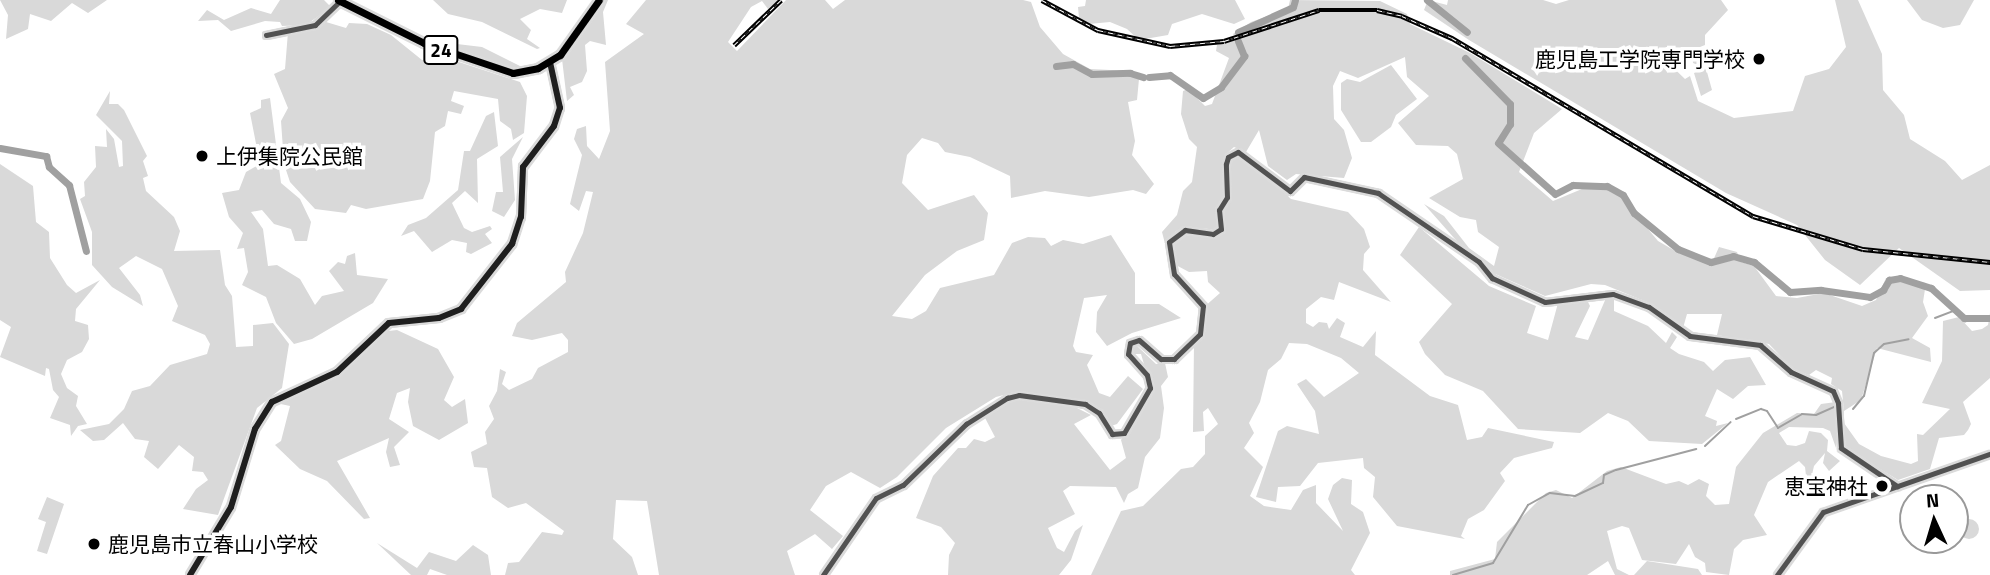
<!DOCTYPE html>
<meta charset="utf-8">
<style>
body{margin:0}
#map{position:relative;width:1990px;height:575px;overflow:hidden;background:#fff;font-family:"Titillium Web","Noto Sans JP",sans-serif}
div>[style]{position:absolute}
.green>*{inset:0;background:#d9d9d9}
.round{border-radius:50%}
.stream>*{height:2px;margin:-1px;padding:0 1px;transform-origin:1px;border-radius:1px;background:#a0a0a0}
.river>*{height:7px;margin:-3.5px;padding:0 3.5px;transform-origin:3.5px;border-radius:3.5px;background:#a0a0a0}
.roads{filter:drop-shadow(2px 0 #dbdbdb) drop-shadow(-2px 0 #dbdbdb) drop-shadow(0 2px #dbdbdb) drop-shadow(0 -2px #dbdbdb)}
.tertiary>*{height:5px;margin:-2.5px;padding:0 2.5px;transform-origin:2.5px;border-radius:2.5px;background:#525252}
.secondary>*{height:6px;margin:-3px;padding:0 3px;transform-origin:3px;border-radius:3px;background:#1f1f1f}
.primary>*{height:7px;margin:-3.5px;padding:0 3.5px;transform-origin:3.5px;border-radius:3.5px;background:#000}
.rail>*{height:4.5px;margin-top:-2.25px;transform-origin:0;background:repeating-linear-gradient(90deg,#fff 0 5px,#000 0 10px);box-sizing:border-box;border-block:2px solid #000}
.dots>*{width:19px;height:19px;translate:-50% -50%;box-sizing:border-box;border:4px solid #fff;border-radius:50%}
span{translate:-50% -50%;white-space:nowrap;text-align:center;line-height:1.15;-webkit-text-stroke:7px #fff;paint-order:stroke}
.shield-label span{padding:2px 5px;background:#fff;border:2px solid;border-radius:5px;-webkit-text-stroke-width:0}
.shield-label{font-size:19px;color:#000;font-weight:700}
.poi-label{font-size:21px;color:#000}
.right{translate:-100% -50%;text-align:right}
.left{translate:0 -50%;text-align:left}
.north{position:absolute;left:1899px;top:484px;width:70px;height:70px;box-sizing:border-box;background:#fff;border:2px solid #999;border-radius:50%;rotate:356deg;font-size:19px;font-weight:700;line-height:28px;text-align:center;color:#000}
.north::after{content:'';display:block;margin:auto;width:24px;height:32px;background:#000;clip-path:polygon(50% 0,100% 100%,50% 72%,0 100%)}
</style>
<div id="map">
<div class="green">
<div style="clip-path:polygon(0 0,107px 0,88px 13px,72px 3px,51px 21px,30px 14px,28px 29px,6px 39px,8px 15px)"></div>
<div style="clip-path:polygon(280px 0,324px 0,331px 7px,306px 25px,282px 26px,280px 22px,265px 21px,231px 31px,218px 20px,198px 21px,207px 10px,224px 20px,251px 8px,271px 14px)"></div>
<div style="clip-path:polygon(433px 0,567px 0,562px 13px,540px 9px,520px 19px,531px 30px,527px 39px,540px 48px,537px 49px,482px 22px,448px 14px)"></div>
<div style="clip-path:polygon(603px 0,608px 0,603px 12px,606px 45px,590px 41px,585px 45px,587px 71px,582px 82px,570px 87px,574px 95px,567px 101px,562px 59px)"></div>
<div style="clip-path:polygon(646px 0,779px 0,768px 9px,762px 1px,751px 7px,728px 42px,737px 51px,786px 0,825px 0,833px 9px,845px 0,1023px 0,1031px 2px,1040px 27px,1063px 54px,1090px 69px,1131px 71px,1139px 79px,1137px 100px,1128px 102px,1135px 141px,1132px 155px,1154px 184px,1146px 194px,1133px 190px,1089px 197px,1045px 191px,1011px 198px,1010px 176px,970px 157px,945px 152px,938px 143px,922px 138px,907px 155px,902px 183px,928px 210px,974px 195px,988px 213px,984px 240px,957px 251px,925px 275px,892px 316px,912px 319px,926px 311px,940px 288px,994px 275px,1012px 243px,1028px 237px,1045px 238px,1051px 246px,1063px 240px,1083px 244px,1111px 235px,1135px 273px,1135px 304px,1159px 304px,1181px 318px,1132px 333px,1107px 346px,1096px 332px,1097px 312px,1107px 295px,1084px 298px,1073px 346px,1076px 352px,1093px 355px,1087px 365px,1099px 393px,1110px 397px,1128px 376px,1143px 389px,1117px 424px,1111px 426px,1085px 402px,1015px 392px,996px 397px,946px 428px,897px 477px,880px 488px,851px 472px,826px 486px,810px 510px,843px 536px,832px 549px,815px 534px,787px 551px,795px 575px,659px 575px,647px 501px,616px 500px,613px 539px,632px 557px,638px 575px,505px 575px,508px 563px,519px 562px,542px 532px,562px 535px,564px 531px,526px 503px,508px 508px,492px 497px,487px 468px,474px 467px,471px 452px,487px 444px,485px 432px,494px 419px,489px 406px,497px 391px,500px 369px,506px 372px,502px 384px,509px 390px,532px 379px,538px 368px,568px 352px,568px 340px,562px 333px,532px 340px,512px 336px,517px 323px,566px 282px,565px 272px,583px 233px,593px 192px,586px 191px,579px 211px,570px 204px,582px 155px,574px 139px,577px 129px,586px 126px,587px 146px,599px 159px,610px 131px,605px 62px,644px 34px,626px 24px)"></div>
<div style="clip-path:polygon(1086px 0,1235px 0,1245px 19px,1234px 24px,1202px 14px,1172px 24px,1168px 35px,1139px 40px,1127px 29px,1110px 22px,1089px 24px,1079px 18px,1078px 7px,1085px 6px)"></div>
<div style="clip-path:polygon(1290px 0,1380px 1px,1407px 14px,1410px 24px,1470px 53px,1562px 109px,1534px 133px,1519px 172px,1553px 201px,1582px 189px,1606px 189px,1621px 197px,1658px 241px,1677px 252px,1711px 265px,1719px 247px,1737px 252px,1741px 262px,1754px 266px,1776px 296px,1797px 298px,1824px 293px,1862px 306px,1876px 300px,1886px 278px,1926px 283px,1923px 302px,1928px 316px,1912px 338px,1930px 348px,1931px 362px,1877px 348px,1861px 400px,1844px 411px,1842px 391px,1831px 384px,1832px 378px,1816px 370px,1809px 375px,1793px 369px,1769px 344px,1717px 335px,1722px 314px,1687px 314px,1683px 328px,1647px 302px,1605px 285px,1591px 284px,1545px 296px,1493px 273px,1462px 247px,1424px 204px,1444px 216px,1469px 248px,1494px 266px,1499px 247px,1478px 232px,1476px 220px,1460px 217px,1429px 198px,1463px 179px,1457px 154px,1448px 146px,1416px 145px,1398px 123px,1429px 96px,1407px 77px,1405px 57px,1358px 78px,1340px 71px,1333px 86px,1334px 119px,1344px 130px,1352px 158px,1344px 178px,1296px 174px,1287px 180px,1268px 166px,1259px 130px,1246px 152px,1234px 147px,1224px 156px,1225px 197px,1216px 211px,1219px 230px,1189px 227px,1176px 231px,1169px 241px,1170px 263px,1162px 232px,1177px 215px,1183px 191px,1192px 182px,1197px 147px,1189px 139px,1181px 114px,1183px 91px,1188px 89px,1205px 106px,1212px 104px,1229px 58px,1216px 51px,1217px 45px,1236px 39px,1233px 34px,1251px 22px,1288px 9px)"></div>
<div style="clip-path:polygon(1428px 0,1447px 5px,1448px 0,1543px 0,1556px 4px,1569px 0,1721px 0,1728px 10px,1705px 35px,1705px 45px,1700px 47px,1712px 90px,1701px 96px,1694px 73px,1702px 67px,1693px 63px,1692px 49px,1666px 47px,1660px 55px,1685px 79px,1690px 76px,1698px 101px,1734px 118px,1793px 111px,1805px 76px,1829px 69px,1846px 47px,1835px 0,1858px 0,1882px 54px,1883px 90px,1904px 115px,1910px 139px,1945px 161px,1962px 180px,1990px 165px,1990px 290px,1960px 291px,1899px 248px,1860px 285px,1825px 260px,1797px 225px,1726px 193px,1469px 40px,1424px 10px)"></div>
<div style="clip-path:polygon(1907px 0,1974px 0,1960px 25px,1943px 28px,1922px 20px)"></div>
<div style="clip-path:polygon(326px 22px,346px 28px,349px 23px,367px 24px,391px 35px,422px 60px,459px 62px,520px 82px,527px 96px,524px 133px,513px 140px,511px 129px,500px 121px,498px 99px,454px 91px,451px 101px,464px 106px,461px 114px,448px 111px,445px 126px,435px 132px,430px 181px,423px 199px,366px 209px,351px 205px,346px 213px,315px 209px,290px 182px,284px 164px,281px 121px,288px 108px,274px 74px,285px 69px,288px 32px)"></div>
<div style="clip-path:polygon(457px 36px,457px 44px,482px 47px,522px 67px,501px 67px,445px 49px)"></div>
<div style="clip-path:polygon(1391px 65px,1417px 99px,1396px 115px,1391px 127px,1371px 142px,1361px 142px,1341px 110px,1341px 83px,1347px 79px,1360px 82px)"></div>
<div style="clip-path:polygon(110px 91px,109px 104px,118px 104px,124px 110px,147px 156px,143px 161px,148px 176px,143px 178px,146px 191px,174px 217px,180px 231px,174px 251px,220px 250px,225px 285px,232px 296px,236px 347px,253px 346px,253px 325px,273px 323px,289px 344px,282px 388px,257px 408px,218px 515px,183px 509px,196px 489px,208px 480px,203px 472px,192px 471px,194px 457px,179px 445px,158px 469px,144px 457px,149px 441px,135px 439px,123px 423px,104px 440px,93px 441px,80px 430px,109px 424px,124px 409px,132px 391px,150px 386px,170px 365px,207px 354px,210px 344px,205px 335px,172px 321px,178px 306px,162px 269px,136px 256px,119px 268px,140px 295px,143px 306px,112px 287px,92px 265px,92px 232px,80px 199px,85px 196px,84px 182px,96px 167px,95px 146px,107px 147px,106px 129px,114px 139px,119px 167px,123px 166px,122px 141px,96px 115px)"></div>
<div style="clip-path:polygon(270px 98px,281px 183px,300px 199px,311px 222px,307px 241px,295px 241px,291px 229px,274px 224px,262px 210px,251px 212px,263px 229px,268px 266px,277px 265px,300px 279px,315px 305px,322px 296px,344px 291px,329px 271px,338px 262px,345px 264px,347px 256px,355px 253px,357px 275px,388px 279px,373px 303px,312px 339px,294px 344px,276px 323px,266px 297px,242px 285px,248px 272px,244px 248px,237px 249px,243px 233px,229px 217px,222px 193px,239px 190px,246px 172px,260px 164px,250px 113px,261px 108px,261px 100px)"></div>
<div style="clip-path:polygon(494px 112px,498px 146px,477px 159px,478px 203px,465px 191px,452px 203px,464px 228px,472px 232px,490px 226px,492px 229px,485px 234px,492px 243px,471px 254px,466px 252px,467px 243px,452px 240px,432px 252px,414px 231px,401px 236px,408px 225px,426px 218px,458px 190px,464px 151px,470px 151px,486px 116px)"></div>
<div style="clip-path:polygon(523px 137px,512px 159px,515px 200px,504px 217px,492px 211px,496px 192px,503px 192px,500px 157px)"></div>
<div style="clip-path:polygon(1233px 155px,1259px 169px,1291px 199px,1348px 212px,1364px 229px,1370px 247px,1364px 254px,1363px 270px,1391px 302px,1339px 282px,1334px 300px,1321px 297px,1306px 309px,1306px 323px,1313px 327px,1319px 322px,1327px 323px,1329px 329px,1337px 318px,1345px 323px,1340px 337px,1363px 347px,1376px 331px,1375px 355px,1430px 396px,1458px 405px,1467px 440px,1482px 437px,1488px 428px,1554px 442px,1552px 448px,1514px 458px,1500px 473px,1505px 481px,1484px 510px,1468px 519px,1461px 536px,1465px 539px,1397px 526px,1373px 497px,1375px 477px,1364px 468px,1363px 458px,1318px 463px,1300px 486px,1278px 487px,1276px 502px,1256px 497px,1278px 431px,1287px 426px,1319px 434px,1315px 411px,1297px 384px,1306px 379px,1324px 397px,1359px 373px,1341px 358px,1307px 344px,1289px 343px,1281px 359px,1268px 370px,1260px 402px,1249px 423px,1254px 433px,1244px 448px,1263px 467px,1250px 496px,1264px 506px,1291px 510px,1303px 490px,1316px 485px,1316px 503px,1343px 531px,1328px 499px,1333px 485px,1342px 478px,1352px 480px,1351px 504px,1363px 512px,1370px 533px,1351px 570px,1355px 575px,1091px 575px,1121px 511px,1143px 506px,1181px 469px,1193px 467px,1205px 454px,1205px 436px,1218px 424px,1208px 408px,1203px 412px,1204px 431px,1193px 432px,1194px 342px,1206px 317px,1203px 308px,1220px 293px,1208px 282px,1207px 271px,1189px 272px,1174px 264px,1171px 246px,1178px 236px,1216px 236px,1222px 230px,1221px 209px,1226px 203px,1229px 157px)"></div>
<div style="clip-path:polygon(0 164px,33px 186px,36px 222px,49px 232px,50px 258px,67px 285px,76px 293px,100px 280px,76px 309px,75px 321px,88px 325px,89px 339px,82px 352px,67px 360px,61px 374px,67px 388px,78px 396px,76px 406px,87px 424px,78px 426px,71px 436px,70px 425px,50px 418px,59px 397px,53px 390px,49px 369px,46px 368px,45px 376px,0 357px,11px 327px,0 320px)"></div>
<div style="clip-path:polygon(1419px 227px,1489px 286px,1536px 306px,1527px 333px,1548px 340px,1558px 303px,1586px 298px,1590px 306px,1575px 337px,1588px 340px,1606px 298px,1614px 298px,1614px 311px,1648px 326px,1666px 343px,1672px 332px,1677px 337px,1670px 348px,1679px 354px,1704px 362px,1713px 371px,1725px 360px,1750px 357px,1766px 385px,1748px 386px,1733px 399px,1717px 389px,1705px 416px,1717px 421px,1716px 426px,1728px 423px,1702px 444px,1649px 441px,1628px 421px,1608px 413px,1580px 433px,1518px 429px,1483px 391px,1445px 375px,1425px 354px,1419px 342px,1452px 304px,1400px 255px)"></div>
<div style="clip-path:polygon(1990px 313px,1990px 378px,1963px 402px,1971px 424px,1968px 430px,1964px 435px,1939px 438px,1930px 469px,1898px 480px,1843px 446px,1844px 423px,1859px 444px,1881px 456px,1911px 464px,1918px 461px,1917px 434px,1923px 435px,1950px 409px,1922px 403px,1942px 361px,1943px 321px,1959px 317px,1972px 331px,1982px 329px,1988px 325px)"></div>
<div style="clip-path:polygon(397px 330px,438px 349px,454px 377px,444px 400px,452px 407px,465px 399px,468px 423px,439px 440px,413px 426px,408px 402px,410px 388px,397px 393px,389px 419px,409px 432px,394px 447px,400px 465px,390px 467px,386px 452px,389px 438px,337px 461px,370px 518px,364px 519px,327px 481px,300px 469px,275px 445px,281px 441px,290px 406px,276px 403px,333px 379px,380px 332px)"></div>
<div style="clip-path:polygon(1135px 344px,1156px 364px,1165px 363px,1168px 377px,1161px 386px,1164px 408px,1160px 438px,1145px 457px,1138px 488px,1128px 494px,1124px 503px,1116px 487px,1070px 486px,1063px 491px,1075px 514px,1048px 528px,1057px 548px,1064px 552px,1075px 531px,1083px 525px,1071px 560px,1059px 575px,948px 575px,949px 555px,955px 543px,941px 527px,916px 518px,933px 476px,958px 448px,966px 448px,974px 439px,985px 442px,995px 437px,984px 416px,1015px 399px,1071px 405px,1091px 415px,1074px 424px,1110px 470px,1126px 458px,1121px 440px,1148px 396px,1149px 381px,1141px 354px,1129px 354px)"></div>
<div style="clip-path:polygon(1836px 402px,1836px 448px,1830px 431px,1823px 428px,1789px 427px,1779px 433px,1787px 445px,1796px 446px,1805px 443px,1809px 431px,1821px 433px,1828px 440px,1827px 451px,1840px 461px,1829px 471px,1823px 463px,1825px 453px,1814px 466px,1811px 479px,1827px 482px,1815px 488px,1807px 484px,1805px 467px,1799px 461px,1768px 482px,1754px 515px,1767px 535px,1743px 540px,1734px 549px,1729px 575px,1706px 572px,1705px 563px,1695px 557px,1689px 544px,1676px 564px,1642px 560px,1629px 528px,1622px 526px,1607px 531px,1617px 569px,1629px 575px,1615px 575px,1608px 561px,1587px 575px,1450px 575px,1450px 571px,1495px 559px,1497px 542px,1546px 493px,1556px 490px,1572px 498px,1607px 471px,1621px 467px,1666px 484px,1679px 481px,1688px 485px,1699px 479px,1709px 484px,1706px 496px,1715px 505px,1729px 504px,1736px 467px,1763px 433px,1797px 413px,1814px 414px,1821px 404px)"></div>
<div style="clip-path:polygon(47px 497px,64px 504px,47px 554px,37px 551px,46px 522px,38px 519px)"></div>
<div class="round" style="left:1959px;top:519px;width:20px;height:20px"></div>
<div style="clip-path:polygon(377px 543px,417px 568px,429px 552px,456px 561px,473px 545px,488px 555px,491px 575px,447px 575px,430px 569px,427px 575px,411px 575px)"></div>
<div style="clip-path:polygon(1647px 561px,1698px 569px,1702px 575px,1634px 575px)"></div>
</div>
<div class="stream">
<div style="left:1935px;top:318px;width:22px;rotate:-21deg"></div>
<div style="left:1853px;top:409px;width:17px;rotate:-50deg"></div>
<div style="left:1864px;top:396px;width:44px;rotate:-76.9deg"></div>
<div style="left:1874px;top:353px;width:13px;rotate:-42deg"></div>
<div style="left:1884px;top:344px;width:25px;rotate:-11deg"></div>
<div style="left:1736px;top:419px;width:27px;rotate:-22deg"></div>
<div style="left:1761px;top:409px;width:6px;rotate:18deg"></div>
<div style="left:1767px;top:411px;width:20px;rotate:57deg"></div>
<div style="left:1778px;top:428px;width:28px;rotate:-30deg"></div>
<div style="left:1802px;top:414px;width:14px;rotate:4deg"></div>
<div style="left:1816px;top:415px;width:20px;rotate:-24deg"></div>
<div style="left:1705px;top:446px;width:35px;rotate:-43deg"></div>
<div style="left:1453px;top:575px;width:42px;rotate:-16.7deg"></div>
<div style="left:1493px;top:563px;width:68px;rotate:-58.9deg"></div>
<div style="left:1528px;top:505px;width:25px;rotate:-29deg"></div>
<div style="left:1550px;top:493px;width:25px;rotate:7deg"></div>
<div style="left:1575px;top:496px;width:31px;rotate:-25deg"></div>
<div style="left:1603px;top:483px;width:8px;rotate:-83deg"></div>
<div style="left:1604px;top:475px;width:13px;rotate:-23deg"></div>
<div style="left:1616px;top:470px;width:83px;rotate:-14.7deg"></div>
</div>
<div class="river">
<div style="left:1427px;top:0;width:51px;rotate:38.7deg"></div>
<div style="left:1238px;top:32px;width:60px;rotate:-24.4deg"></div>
<div style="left:1293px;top:7px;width:7px;rotate:-74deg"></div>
<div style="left:1465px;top:58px;width:64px;rotate:45.6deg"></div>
<div style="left:1510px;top:104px;width:20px;rotate:90deg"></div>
<div style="left:1510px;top:124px;width:22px;rotate:122deg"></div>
<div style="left:1498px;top:143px;width:76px;rotate:41.8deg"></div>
<div style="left:1555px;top:194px;width:20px;rotate:-27deg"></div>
<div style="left:1573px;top:185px;width:34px;rotate:2deg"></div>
<div style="left:1607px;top:186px;width:18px;rotate:29deg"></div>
<div style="left:1623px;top:195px;width:21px;rotate:59deg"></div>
<div style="left:1634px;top:213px;width:57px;rotate:39.3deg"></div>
<div style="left:1678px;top:249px;width:35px;rotate:22deg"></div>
<div style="left:1711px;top:262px;width:23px;rotate:-15deg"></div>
<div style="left:1733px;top:256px;width:22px;rotate:16deg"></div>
<div style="left:1754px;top:262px;width:47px;rotate:39.8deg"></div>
<div style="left:1790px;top:292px;width:31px;rotate:-4deg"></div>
<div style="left:1821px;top:290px;width:49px;rotate:8.1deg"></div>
<div style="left:1870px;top:297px;width:15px;rotate:-28deg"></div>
<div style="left:1883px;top:290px;width:12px;rotate:-59deg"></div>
<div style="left:1889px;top:280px;width:11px;rotate:-10deg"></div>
<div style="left:1900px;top:278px;width:33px;rotate:18deg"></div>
<div style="left:1931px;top:288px;width:45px;rotate:42.3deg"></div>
<div style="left:1964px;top:318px;width:26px"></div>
<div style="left:1056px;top:66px;width:17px;rotate:-7deg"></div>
<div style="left:1073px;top:64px;width:21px;rotate:28deg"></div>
<div style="left:1092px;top:74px;width:38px;rotate:-2deg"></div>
<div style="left:1130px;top:73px;width:14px;rotate:17deg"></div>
<div style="left:1149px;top:77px;width:21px;rotate:-5deg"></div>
<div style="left:1170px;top:75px;width:40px;rotate:34.9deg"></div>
<div style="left:1203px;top:98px;width:21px;rotate:-31deg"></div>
<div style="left:1221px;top:87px;width:39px;rotate:-53deg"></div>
<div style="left:1244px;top:56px;width:16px;rotate:-112deg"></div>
<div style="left:0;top:148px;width:47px;rotate:9.9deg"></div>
<div style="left:46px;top:156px;width:11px;rotate:75deg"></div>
<div style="left:49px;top:167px;width:27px;rotate:42deg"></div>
<div style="left:69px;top:185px;width:68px;rotate:75.6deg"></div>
</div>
<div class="roads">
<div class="tertiary">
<div style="left:266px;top:35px;width:50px;rotate:-11.5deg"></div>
<div style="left:315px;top:25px;width:35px;rotate:-44deg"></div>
<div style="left:823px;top:575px;width:93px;rotate:-55.5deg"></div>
<div style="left:876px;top:498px;width:30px;rotate:-26deg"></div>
<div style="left:903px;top:485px;width:88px;rotate:-44.1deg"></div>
<div style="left:966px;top:424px;width:49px;rotate:-32.4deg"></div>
<div style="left:1007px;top:398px;width:12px;rotate:-14deg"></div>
<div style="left:1019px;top:395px;width:67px;rotate:7.8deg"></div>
<div style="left:1085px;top:404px;width:17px;rotate:33deg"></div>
<div style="left:1099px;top:413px;width:25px;rotate:58deg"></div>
<div style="left:1112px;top:434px;width:12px;rotate:-5deg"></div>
<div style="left:1124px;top:433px;width:52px;rotate:-60deg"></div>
<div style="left:1150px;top:388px;width:13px;rotate:-103deg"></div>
<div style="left:1147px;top:375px;width:28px;rotate:-132deg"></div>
<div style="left:1128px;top:354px;width:11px;rotate:-80deg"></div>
<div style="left:1130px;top:343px;width:9px;rotate:-18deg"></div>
<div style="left:1139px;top:340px;width:29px;rotate:41deg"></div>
<div style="left:1161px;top:359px;width:13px"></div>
<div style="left:1174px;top:359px;width:36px;rotate:-44deg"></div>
<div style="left:1200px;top:334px;width:28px;rotate:-84deg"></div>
<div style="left:1203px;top:306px;width:43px;rotate:-132.2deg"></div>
<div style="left:1174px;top:274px;width:32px;rotate:-99deg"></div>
<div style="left:1169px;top:242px;width:20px;rotate:-37deg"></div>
<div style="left:1185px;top:230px;width:28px;rotate:8deg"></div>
<div style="left:1213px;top:234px;width:9px;rotate:-32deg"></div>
<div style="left:1221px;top:229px;width:19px;rotate:-96deg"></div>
<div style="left:1219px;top:210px;width:15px;rotate:-58deg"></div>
<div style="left:1227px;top:197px;width:33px;rotate:-92deg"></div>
<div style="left:1226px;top:164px;width:7px;rotate:-74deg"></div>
<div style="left:1228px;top:157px;width:11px;rotate:-27deg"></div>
<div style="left:1238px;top:152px;width:65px;rotate:36.9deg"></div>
<div style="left:1290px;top:191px;width:20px;rotate:-45deg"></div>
<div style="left:1304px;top:177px;width:76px;rotate:12.2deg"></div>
<div style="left:1378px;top:193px;width:122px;rotate:34.3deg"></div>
<div style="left:1479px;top:262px;width:21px;rotate:51deg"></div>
<div style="left:1492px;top:278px;width:58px;rotate:24.4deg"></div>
<div style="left:1545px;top:302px;width:68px;rotate:-6.7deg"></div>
<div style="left:1613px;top:294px;width:38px;rotate:20deg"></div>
<div style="left:1649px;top:307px;width:50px;rotate:35.3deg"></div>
<div style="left:1690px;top:336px;width:71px;rotate:7.3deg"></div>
<div style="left:1760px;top:345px;width:41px;rotate:41.1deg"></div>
<div style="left:1791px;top:372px;width:46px;rotate:24.3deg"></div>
<div style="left:1833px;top:391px;width:13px;rotate:67deg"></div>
<div style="left:1838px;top:403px;width:45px;rotate:86.2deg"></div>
<div style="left:1841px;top:448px;width:68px;rotate:34.2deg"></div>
<div style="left:1777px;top:575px;width:78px;rotate:-53.9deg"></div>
<div style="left:1823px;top:512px;width:177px;rotate:-19.2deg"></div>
</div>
<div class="secondary">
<div style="left:190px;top:575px;width:79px;rotate:-58.9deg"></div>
<div style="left:231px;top:507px;width:82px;rotate:-72.9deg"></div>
<div style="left:255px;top:429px;width:32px;rotate:-58deg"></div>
<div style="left:272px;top:402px;width:72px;rotate:-24.8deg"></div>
<div style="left:337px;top:372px;width:71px;rotate:-43.3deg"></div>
<div style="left:389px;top:323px;width:50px;rotate:-5.7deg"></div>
<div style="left:439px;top:318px;width:24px;rotate:-22deg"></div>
<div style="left:461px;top:309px;width:83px;rotate:-51.9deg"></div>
<div style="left:512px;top:244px;width:28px;rotate:-72deg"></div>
<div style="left:521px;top:217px;width:50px;rotate:-87.7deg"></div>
<div style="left:523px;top:167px;width:51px;rotate:-52.9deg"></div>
<div style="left:554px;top:126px;width:19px;rotate:-72deg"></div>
<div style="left:560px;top:108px;width:47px;rotate:-102.3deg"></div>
</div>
<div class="primary">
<div style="left:338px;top:0;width:96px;rotate:26.6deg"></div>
<div style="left:424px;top:43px;width:94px;rotate:18.6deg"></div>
<div style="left:513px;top:73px;width:25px;rotate:-11deg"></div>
<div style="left:538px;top:68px;width:26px;rotate:-31deg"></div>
<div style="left:560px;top:55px;width:67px;rotate:-54.7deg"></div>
</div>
</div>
<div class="rail">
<div style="left:1042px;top:0;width:64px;rotate:28.2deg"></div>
<div style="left:1098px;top:30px;width:74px;rotate:12.5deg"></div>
<div style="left:1170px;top:46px;width:54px;rotate:-5.3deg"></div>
<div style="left:1224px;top:41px;width:100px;rotate:-18.1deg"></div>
<div style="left:1319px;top:10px;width:58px"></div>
<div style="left:1377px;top:10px;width:26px;rotate:13deg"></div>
<div style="left:1402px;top:16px;width:55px;rotate:23.7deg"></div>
<div style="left:1452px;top:38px;width:350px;rotate:30.6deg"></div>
<div style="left:1753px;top:216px;width:115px;rotate:16.7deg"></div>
<div style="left:1863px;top:249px;width:128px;rotate:5.8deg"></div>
<div style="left:734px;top:45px;width:65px;rotate:-43.8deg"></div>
</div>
<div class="dots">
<div style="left:1759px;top:59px;background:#000"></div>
<div style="left:202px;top:156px;background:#000"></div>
<div style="left:1882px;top:486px;background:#000"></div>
<div style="left:94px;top:544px;background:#000"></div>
</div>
<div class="shield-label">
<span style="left:441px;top:50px">24</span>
</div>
<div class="poi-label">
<span class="right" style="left:1745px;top:59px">鹿児島工学院専門学校</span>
<span class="left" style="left:216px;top:156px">上伊集院公民館</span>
<span class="right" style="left:1868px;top:486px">恵宝神社</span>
<span class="left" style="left:108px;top:544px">鹿児島市立春山小学校</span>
</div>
<div class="north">N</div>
</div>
